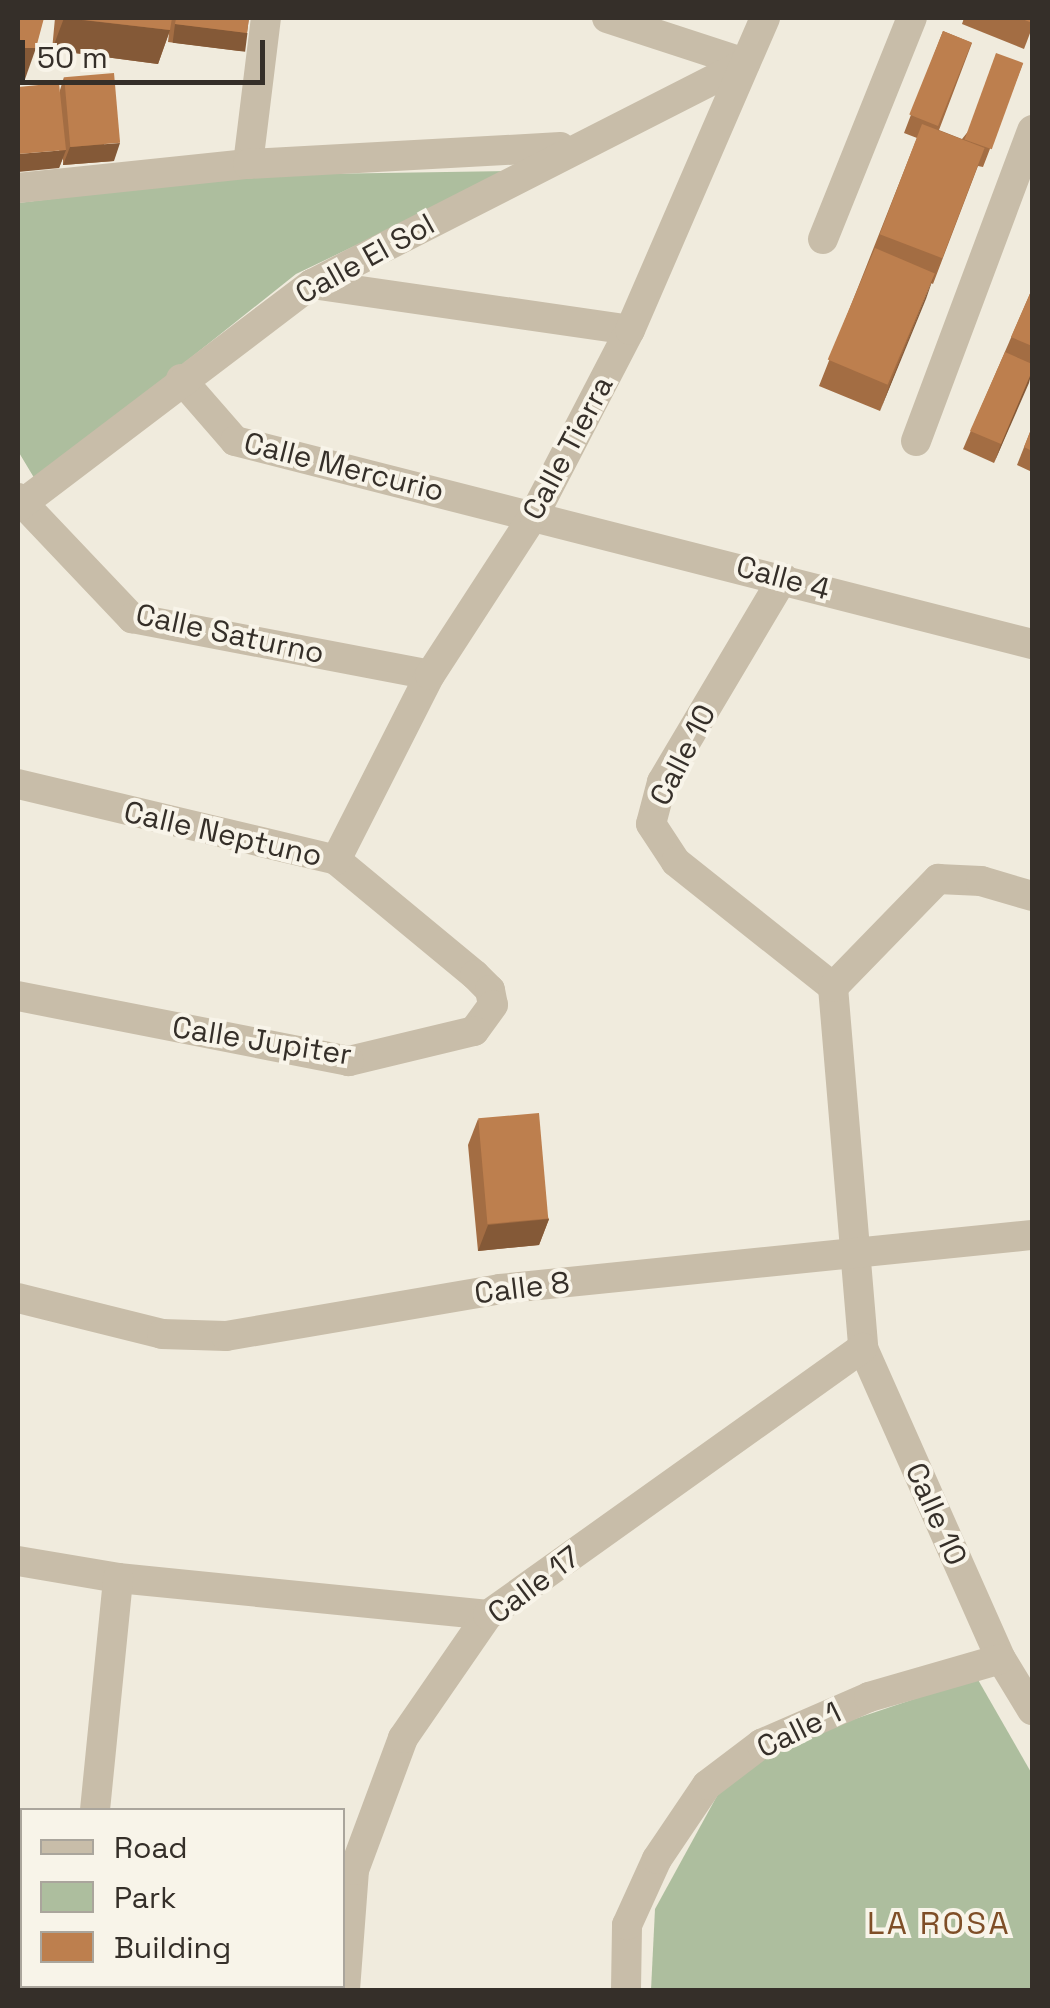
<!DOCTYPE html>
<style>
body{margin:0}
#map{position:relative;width:1050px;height:2008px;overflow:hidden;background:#f0ebdd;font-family:"Space Grotesk",sans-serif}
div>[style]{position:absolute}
.green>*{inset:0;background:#adbe9e}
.minor>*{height:30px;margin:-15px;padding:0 15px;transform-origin:15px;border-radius:15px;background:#c8bda9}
.wall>*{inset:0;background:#a36d43}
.shaded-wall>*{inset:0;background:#845937;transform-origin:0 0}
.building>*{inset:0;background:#bd7f4e;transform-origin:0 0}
span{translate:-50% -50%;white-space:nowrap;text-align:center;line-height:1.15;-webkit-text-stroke:8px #f8f4e9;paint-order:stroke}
.street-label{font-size:30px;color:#352f29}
.neighbourhood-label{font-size:32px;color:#7f4e27;letter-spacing:2.5px}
.frame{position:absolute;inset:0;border:20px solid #352f29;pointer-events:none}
.legend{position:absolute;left:20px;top:1808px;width:325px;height:180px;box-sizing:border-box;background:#f8f4e9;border:2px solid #aaa59c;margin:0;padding:12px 18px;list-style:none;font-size:30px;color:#352f29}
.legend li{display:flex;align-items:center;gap:20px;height:50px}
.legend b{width:50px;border:2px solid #aaa59c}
.scale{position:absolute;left:20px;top:40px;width:245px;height:45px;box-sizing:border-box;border:5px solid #352f29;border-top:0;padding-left:12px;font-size:30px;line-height:35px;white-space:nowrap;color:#352f29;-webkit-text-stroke:8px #f8f4e9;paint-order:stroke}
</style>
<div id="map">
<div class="green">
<div style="clip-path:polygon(511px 171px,296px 274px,36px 481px,18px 451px,18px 203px,250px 175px)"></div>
<div style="clip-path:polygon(977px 1678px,1032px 1774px,1032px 1990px,651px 1990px,655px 1909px,723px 1785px,789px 1741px)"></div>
</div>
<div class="minor">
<div style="left:607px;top:18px;width:145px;rotate:18.1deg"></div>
<div style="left:248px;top:164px;width:147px;rotate:-83deg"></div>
<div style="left:18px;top:188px;width:231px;rotate:-6deg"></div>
<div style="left:248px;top:164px;width:313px;rotate:-3.1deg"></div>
<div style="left:823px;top:239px;width:238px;rotate:-68.1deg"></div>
<div style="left:312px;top:284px;width:321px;rotate:8.2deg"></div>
<div style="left:181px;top:379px;width:82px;rotate:48.9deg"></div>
<div style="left:235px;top:441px;width:822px;rotate:14.29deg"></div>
<div style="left:916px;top:441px;width:332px;rotate:-69.5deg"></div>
<div style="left:18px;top:498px;width:166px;rotate:46.5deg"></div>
<div style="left:132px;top:618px;width:303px;rotate:10.8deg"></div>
<div style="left:18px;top:507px;width:369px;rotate:-37.2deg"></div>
<div style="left:312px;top:284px;width:486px;rotate:-27deg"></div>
<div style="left:783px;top:578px;width:237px;rotate:120.7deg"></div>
<div style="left:662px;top:782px;width:43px;rotate:104.7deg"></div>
<div style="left:651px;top:824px;width:45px;rotate:56.7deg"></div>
<div style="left:676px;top:862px;width:201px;rotate:38.5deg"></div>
<div style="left:18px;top:784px;width:327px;rotate:13.4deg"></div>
<div style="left:336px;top:860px;width:180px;rotate:39.6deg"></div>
<div style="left:475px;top:975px;width:21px;rotate:45deg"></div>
<div style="left:490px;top:990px;width:15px;rotate:79deg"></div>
<div style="left:493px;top:1005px;width:32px;rotate:126deg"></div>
<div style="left:474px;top:1031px;width:129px;rotate:166.5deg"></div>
<div style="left:349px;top:1061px;width:337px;rotate:-168.9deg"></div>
<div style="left:336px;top:860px;width:208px;rotate:-63.1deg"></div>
<div style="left:430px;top:675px;width:191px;rotate:-57deg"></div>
<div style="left:534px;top:515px;width:208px;rotate:-62.6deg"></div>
<div style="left:630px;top:330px;width:340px;rotate:-66.6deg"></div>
<div style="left:833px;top:987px;width:362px;rotate:85.2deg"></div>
<div style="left:863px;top:1348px;width:340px;rotate:66.1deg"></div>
<div style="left:1001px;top:1659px;width:60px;rotate:58.7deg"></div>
<div style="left:833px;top:987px;width:151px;rotate:-45.8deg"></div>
<div style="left:938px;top:879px;width:43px;rotate:2.7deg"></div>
<div style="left:981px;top:881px;width:53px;rotate:16.4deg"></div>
<div style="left:18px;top:1298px;width:148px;rotate:14deg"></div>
<div style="left:162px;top:1334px;width:64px;rotate:1.8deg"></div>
<div style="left:226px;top:1336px;width:278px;rotate:-9.7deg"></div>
<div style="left:500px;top:1289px;width:535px;rotate:-5.8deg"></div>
<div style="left:18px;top:1561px;width:101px;rotate:9.6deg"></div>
<div style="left:118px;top:1578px;width:372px;rotate:5.7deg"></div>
<div style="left:95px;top:1810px;width:233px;rotate:-84.3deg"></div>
<div style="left:77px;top:1990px;width:4px;rotate:-76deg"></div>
<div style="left:345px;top:1990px;width:120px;rotate:-85.7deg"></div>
<div style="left:354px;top:1870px;width:141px;rotate:-69.6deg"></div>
<div style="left:403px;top:1738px;width:150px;rotate:-55.4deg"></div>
<div style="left:488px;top:1615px;width:460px;rotate:-35.5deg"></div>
<div style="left:626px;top:1990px;width:65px;rotate:-89.1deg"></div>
<div style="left:627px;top:1925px;width:72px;rotate:-65.6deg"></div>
<div style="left:657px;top:1859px;width:89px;rotate:-56deg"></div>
<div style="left:707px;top:1785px;width:68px;rotate:-37.2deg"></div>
<div style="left:761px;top:1744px;width:118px;rotate:-23.5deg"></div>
<div style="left:869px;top:1697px;width:137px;rotate:-16.1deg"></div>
</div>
<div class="wall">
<div style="clip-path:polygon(55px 18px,249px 18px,247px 33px,240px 51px,168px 42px,169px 33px,158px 64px,52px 50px)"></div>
<div style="clip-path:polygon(964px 18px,1032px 18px,1032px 28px,1024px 49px,962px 24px)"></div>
<div style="clip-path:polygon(943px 31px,972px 43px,939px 130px,962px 139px,1023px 63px,983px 167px,978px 166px,933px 284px,931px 283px,880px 411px,819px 386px,917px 138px,904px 133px)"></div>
<div style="clip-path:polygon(64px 77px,114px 161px,63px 165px,63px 158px,59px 168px,60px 90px)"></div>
<div style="clip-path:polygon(1032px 289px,1032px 373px,994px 463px,963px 449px)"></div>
<div style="clip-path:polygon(1032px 427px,1032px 472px,1017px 465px)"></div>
<div style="clip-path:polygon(478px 1119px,549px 1219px,539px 1245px,478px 1251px,468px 1145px)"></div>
</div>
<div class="shaded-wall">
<div style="clip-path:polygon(64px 18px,170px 30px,158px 64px,52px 50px)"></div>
<div style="left:175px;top:24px;width:73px;height:19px;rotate:7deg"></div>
<div style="clip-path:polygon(18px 48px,36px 48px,24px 82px,18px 82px)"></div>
<div style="clip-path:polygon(120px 143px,114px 161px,63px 165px,70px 147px)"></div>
<div style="clip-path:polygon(66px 150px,59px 168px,18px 172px,18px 154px)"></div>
<div style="clip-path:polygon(935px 273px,926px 299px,880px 411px,890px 384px)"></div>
<div style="clip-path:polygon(1032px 371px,1029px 383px,994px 463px,1001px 444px)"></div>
<div style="clip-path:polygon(549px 1219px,539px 1245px,478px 1251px,488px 1225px)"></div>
</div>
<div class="building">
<div style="clip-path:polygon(18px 18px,44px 18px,36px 48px,18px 48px)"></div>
<div style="clip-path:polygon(68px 18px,172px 18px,170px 30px)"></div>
<div style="clip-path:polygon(176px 18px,249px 18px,247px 33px,175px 24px)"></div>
<div style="clip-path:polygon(1020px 18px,1032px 18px,1032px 23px)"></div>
<div style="left:943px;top:31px;width:31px;height:90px;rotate:22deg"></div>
<div style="left:996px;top:53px;width:29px;height:92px;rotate:20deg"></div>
<div style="left:114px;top:73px;width:70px;height:50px;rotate:85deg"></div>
<div style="clip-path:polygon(59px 83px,66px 150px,18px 154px,18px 87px)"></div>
<div style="left:922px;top:124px;width:67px;height:118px;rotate:21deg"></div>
<div style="left:875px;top:248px;width:65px;height:121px;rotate:23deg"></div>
<div style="clip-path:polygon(1032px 289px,1032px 346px,1011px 337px)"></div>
<div style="clip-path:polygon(1005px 352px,1032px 364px,1032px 371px,1001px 444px,970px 431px)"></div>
<div style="clip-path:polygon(1032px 427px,1032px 451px,1024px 447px)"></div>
<div style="left:539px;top:1113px;width:106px;height:61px;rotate:85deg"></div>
</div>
<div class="street-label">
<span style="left:365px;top:259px;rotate:-29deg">Calle El Sol</span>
<span style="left:568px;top:448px;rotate:-62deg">Calle Tierra</span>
<span style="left:344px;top:467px;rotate:14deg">Calle Mercurio</span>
<span style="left:783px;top:578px;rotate:15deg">Calle 4</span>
<span style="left:230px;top:634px;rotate:12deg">Calle Saturno</span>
<span style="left:683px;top:755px;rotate:-63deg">Calle 10</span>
<span style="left:223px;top:834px;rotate:13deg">Calle Neptuno</span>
<span style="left:262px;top:1041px;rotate:9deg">Calle Jupiter</span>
<span style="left:522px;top:1288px;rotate:-7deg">Calle 8</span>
<span style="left:936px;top:1514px;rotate:66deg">Calle 10</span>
<span style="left:534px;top:1585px;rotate:-37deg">Calle 17</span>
<span style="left:799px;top:1730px;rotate:-26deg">Calle 1</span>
</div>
<div class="neighbourhood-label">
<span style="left:939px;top:1923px">LA ROSA</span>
</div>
<div class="frame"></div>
<ul class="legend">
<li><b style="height:12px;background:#c8bda9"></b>Road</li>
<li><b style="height:28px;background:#adbe9e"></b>Park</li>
<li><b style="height:28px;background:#bd7f4e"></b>Building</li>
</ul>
<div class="scale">50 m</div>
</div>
